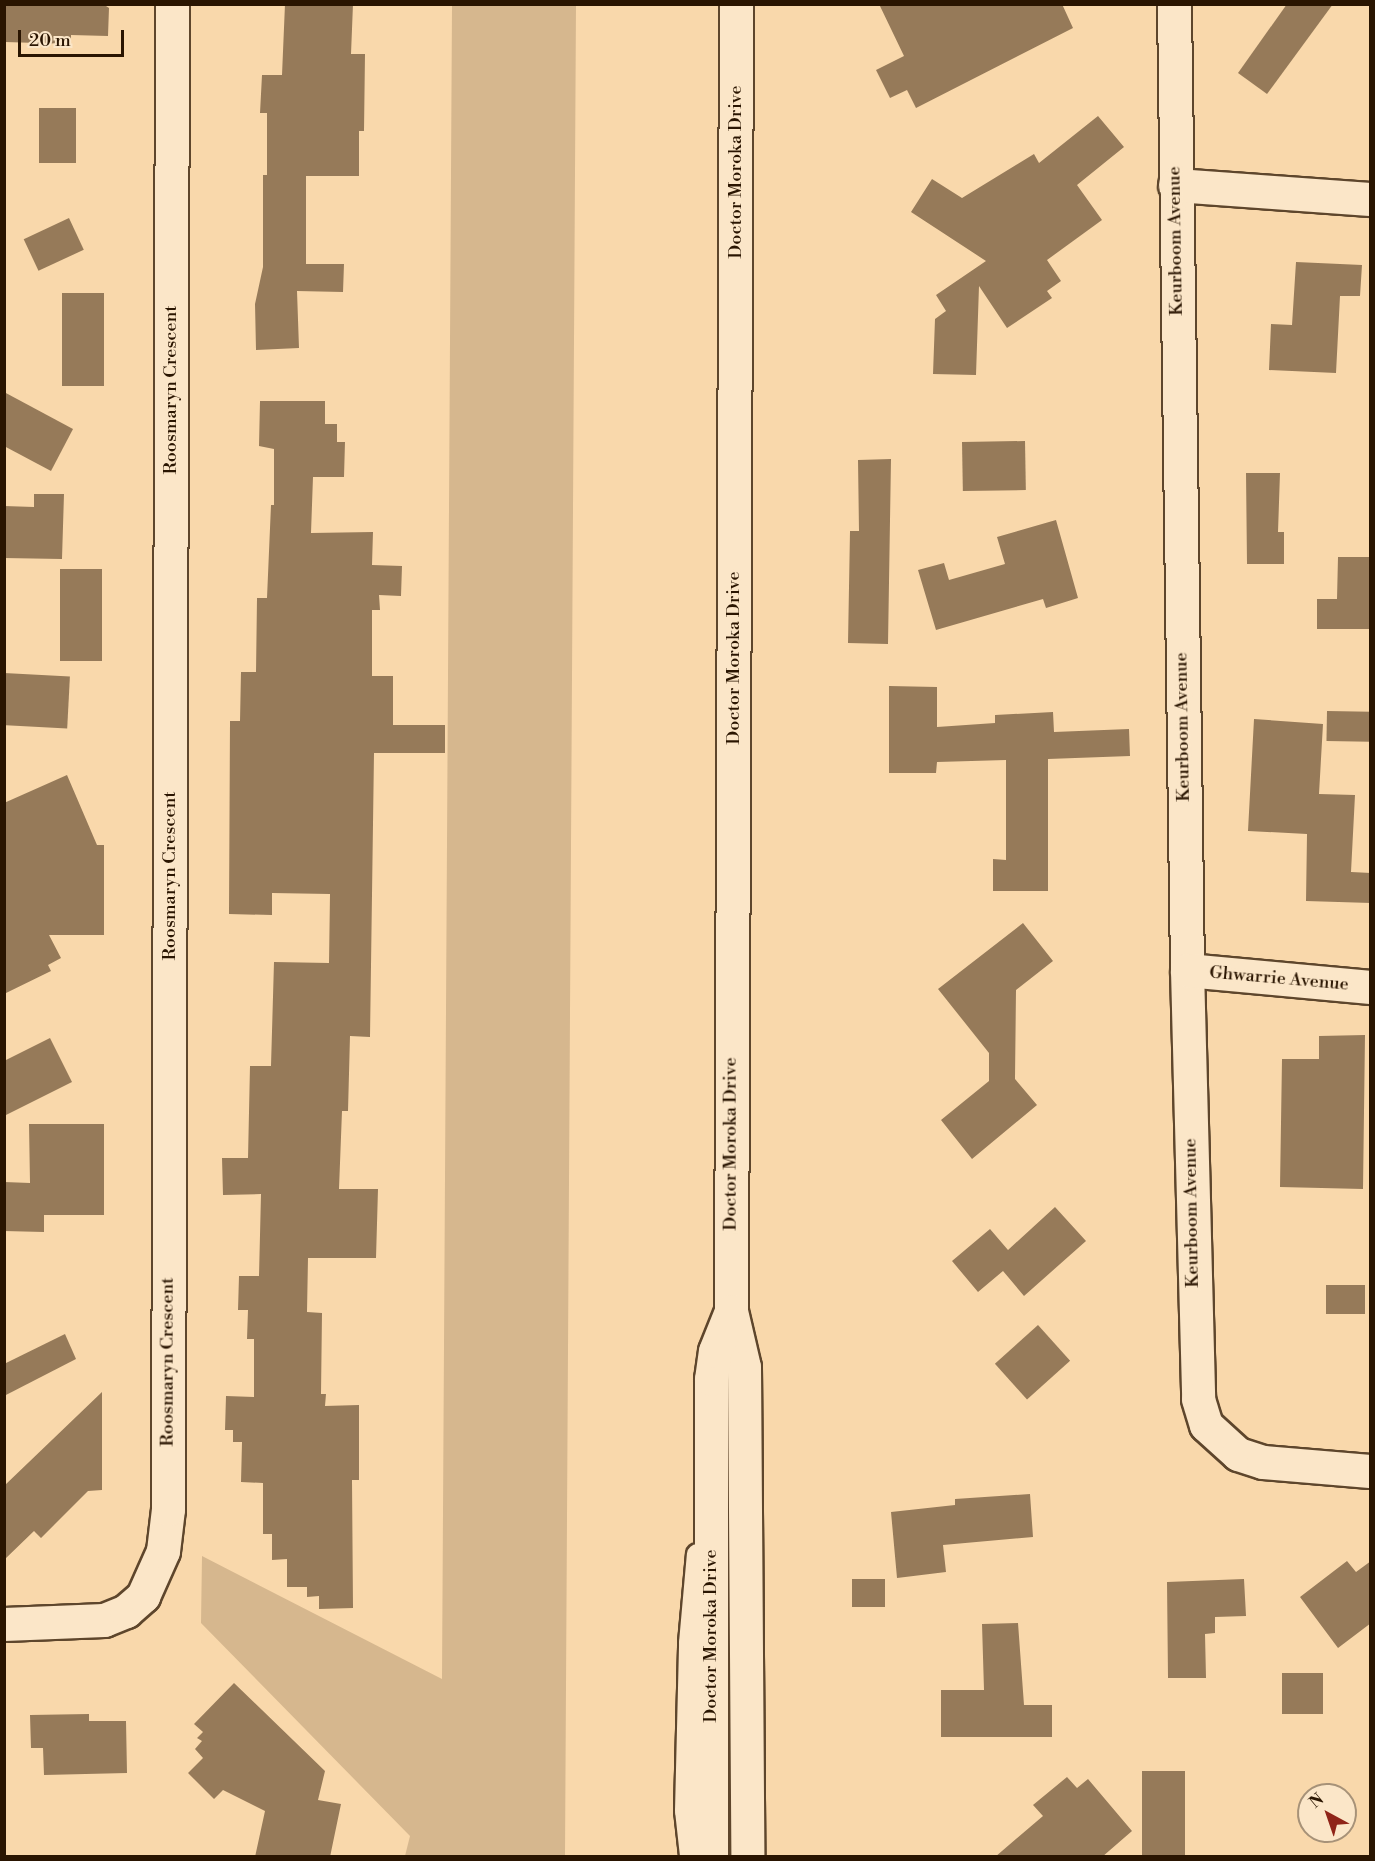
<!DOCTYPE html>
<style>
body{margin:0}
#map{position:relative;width:1375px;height:1861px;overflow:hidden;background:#f9d8ab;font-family:"Libre Bodoni",serif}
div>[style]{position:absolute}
.green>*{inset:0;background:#d6b78e}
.building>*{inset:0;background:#967a59;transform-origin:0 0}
.roads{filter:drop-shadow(2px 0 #5e462c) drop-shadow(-2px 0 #5e462c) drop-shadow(0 2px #5e462c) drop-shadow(0 -2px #5e462c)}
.service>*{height:20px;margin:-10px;padding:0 10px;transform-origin:10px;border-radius:10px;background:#fbe6c8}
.minor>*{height:33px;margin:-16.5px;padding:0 16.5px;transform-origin:16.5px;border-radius:16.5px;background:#fbe6c8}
.secondary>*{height:33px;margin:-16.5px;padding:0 16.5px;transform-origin:16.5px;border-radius:16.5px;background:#fbe6c8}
span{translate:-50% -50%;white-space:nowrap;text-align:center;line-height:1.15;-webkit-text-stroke:6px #fbe6c8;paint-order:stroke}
.street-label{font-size:18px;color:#2a1501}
.frame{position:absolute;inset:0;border:6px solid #2a1501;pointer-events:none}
.north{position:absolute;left:1297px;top:1783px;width:60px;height:60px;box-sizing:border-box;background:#fbe6c8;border:2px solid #a79278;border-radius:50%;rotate:320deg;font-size:16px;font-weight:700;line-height:24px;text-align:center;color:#2a1501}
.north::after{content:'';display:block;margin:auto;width:21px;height:27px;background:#8f2418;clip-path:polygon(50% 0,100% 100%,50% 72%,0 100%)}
.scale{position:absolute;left:18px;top:30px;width:106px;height:27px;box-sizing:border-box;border:3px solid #2a1501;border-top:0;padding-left:8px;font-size:18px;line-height:21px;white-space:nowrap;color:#2a1501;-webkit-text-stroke:4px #fbe6c8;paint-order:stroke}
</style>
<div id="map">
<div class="green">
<div style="clip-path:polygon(452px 5px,576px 5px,565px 1856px,405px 1856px,410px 1836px,201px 1623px,202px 1556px,442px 1679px)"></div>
</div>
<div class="building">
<div style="clip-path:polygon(6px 4px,103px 4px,109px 8px,108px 36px,71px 35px,71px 44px,5px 42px)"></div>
<div style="clip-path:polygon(285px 4px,353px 4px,351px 54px,365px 54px,364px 131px,359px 131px,359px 176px,306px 176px,306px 264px,344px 264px,343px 292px,297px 291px,299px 348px,256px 350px,255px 304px,263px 267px,263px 175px,267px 175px,267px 113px,260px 113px,262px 75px,282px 75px)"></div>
<div style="clip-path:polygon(879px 4px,1062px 4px,1073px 28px,916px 108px,907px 90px,890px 98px,876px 70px,904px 56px)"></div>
<div style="clip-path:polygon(1287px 4px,1333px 4px,1267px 94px,1238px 73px)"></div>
<div style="left:39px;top:108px;width:37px;height:55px"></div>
<div style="clip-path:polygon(1098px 116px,1124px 147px,1077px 185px,1102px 220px,1047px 260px,1061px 281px,1047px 291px,1052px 298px,1007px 328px,979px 286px,976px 375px,933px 374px,935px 319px,946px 311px,936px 295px,986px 261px,911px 212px,932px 179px,962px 198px,1034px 154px,1039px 163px)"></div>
<div style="left:69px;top:218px;width:35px;height:50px;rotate:65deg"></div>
<div style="clip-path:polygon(1296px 262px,1362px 265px,1360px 296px,1340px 296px,1336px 373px,1269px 370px,1271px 324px,1292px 325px)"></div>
<div style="left:62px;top:293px;width:42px;height:93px"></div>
<div style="clip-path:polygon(4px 392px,73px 429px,51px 471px,4px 446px)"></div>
<div style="clip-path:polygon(260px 401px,325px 401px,325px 424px,337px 424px,337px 442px,345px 442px,344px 477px,313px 477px,311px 533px,373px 532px,372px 565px,402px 566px,401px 596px,379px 595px,380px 610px,372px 610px,372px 676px,393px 676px,393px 725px,445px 725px,445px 753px,374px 753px,370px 1037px,350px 1036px,348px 1111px,342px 1111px,339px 1189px,378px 1189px,376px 1258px,308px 1258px,307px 1312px,322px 1313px,321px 1394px,326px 1394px,325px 1406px,359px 1405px,359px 1480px,352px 1480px,353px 1608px,319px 1609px,319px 1596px,307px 1597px,307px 1587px,287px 1587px,287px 1559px,272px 1560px,272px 1534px,263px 1534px,263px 1483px,241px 1482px,242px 1442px,233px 1442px,233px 1430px,225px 1430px,226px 1396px,254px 1397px,254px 1339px,247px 1339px,248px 1310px,238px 1310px,239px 1276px,259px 1276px,261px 1194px,223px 1195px,222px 1158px,248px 1158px,250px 1066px,271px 1066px,274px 962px,329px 963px,330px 894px,272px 893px,272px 915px,229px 914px,230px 721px,240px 721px,241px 672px,256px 672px,257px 598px,267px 598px,271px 505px,274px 505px,274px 449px,259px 446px)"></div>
<div style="left:1025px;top:441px;width:49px;height:63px;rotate:89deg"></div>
<div style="clip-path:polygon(891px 459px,888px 644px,848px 643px,850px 531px,859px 531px,858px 460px)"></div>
<div style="clip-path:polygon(1246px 473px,1280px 473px,1278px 532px,1284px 532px,1284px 564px,1247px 564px)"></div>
<div style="clip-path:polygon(34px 494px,64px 494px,62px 559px,4px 558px,4px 506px,34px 507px)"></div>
<div style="clip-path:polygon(1056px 520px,1078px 598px,1046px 608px,1043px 599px,936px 630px,918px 570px,944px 563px,949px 580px,1005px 564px,997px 537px)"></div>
<div style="clip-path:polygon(1338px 557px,1371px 557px,1371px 629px,1317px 629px,1317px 599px,1337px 599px)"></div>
<div style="left:102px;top:569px;width:92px;height:42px;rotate:90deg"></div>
<div style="left:4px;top:673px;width:66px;height:52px;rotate:3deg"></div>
<div style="clip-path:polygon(889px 686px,937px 687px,937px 727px,995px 723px,995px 715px,1053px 712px,1054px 732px,1129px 729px,1130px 756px,1048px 759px,1048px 891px,993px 891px,993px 859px,1006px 860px,1006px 760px,937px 762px,936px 773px,889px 773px)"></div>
<div style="left:1327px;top:711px;width:44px;height:30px;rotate:1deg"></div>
<div style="clip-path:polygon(1254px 719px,1323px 724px,1319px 794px,1355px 795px,1351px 872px,1371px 873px,1371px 903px,1306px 901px,1307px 834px,1248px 831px)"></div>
<div style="clip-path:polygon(67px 775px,97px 845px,104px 845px,104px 935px,49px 935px,61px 958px,48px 965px,51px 971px,4px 994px,4px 803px)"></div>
<div style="clip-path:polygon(1023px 923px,1053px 961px,1016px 990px,1015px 1079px,1037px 1105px,972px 1159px,941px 1120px,989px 1081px,989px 1053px,938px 989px)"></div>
<div style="clip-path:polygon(1365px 1035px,1363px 1189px,1280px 1187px,1282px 1059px,1319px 1059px,1319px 1036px)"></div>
<div style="clip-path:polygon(50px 1038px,72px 1082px,4px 1116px,4px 1061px)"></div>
<div style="clip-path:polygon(29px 1124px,104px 1124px,104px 1215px,44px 1215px,44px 1232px,4px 1231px,4px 1182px,30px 1183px)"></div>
<div style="clip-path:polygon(1055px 1207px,1086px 1241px,1024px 1296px,1003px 1271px,978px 1292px,952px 1261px,990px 1229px,1008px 1250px)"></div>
<div style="left:1326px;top:1285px;width:39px;height:29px"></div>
<div style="left:1038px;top:1325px;width:48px;height:58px;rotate:48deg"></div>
<div style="clip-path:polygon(65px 1334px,76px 1359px,4px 1396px,4px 1364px)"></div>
<div style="clip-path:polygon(102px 1392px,102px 1490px,88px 1491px,41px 1538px,34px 1531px,4px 1560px,4px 1486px)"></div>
<div style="clip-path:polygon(1030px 1494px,1033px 1537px,943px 1545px,946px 1572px,897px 1578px,891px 1512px,955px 1505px,955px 1499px)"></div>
<div style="clip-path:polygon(1347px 1561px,1356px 1572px,1371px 1561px,1371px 1623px,1338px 1648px,1300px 1597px)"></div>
<div style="left:885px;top:1579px;width:28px;height:33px;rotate:90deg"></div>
<div style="clip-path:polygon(1244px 1579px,1246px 1616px,1215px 1617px,1215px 1633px,1205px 1634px,1206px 1678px,1168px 1678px,1167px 1582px)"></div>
<div style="clip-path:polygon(1018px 1623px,1024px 1705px,1052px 1705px,1052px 1737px,941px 1737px,941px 1690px,984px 1690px,982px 1624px)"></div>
<div style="left:1282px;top:1673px;width:41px;height:41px"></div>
<div style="clip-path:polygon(234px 1683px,325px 1771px,318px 1800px,341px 1804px,330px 1857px,255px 1857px,265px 1811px,223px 1790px,214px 1799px,188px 1773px,203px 1758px,195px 1749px,202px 1741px,197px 1738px,203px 1732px,194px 1724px)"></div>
<div style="clip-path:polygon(89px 1714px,89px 1721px,126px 1721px,127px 1773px,44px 1775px,43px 1748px,31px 1748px,30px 1715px)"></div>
<div style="left:1142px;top:1771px;width:43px;height:86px"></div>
<div style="clip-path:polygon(1067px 1777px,1077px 1788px,1088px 1779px,1132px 1831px,1102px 1857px,995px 1857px,1043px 1816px,1033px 1805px)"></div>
</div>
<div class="roads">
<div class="service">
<div style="left:690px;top:1856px;width:45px;rotate:-96.3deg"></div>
<div style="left:685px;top:1811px;width:168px;rotate:-88.6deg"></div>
<div style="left:689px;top:1643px;width:89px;rotate:-84.9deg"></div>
</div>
<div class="minor">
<div style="left:1174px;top:4px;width:966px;rotate:89.23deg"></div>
<div style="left:1187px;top:970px;width:429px;rotate:88.5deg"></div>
<div style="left:1198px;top:1399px;width:27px;rotate:73deg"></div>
<div style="left:1206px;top:1425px;width:43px;rotate:42.2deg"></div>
<div style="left:1238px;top:1454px;width:26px;rotate:18deg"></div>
<div style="left:1263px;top:1462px;width:107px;rotate:4.8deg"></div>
<div style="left:1175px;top:185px;width:196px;rotate:4.1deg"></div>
<div style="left:1187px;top:970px;width:184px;rotate:5.3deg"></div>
<div style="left:4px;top:1624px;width:100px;rotate:-2.3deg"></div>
<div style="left:104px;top:1620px;width:24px;rotate:-22deg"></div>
<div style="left:126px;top:1611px;width:23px;rotate:-41deg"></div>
<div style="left:143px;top:1596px;width:49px;rotate:-66deg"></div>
<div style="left:163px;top:1551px;width:42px;rotate:-83.2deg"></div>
<div style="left:168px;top:1509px;width:1505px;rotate:-89.85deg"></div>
</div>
<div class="secondary">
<div style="left:736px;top:4px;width:1307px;rotate:90.22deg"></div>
<div style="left:731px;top:1311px;width:57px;rotate:76.9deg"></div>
<div style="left:744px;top:1367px;width:489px;rotate:89.6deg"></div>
<div style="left:711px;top:1856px;width:477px;rotate:-90deg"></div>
<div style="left:711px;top:1379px;width:28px;rotate:-82deg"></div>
<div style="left:715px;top:1351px;width:43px;rotate:-68.2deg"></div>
</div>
</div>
<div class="street-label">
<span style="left:736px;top:172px;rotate:-90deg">Doctor Moroka Drive</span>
<span style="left:1176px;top:241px;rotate:-91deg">Keurboom Avenue</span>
<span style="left:171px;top:390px;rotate:-90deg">Roosmaryn Crescent</span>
<span style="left:734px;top:658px;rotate:-90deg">Doctor Moroka Drive</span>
<span style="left:1183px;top:727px;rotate:-91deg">Keurboom Avenue</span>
<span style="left:170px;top:876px;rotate:-90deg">Roosmaryn Crescent</span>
<span style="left:1279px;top:979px;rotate:5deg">Ghwarrie Avenue</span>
<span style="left:731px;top:1144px;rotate:-90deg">Doctor Moroka Drive</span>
<span style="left:1192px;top:1213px;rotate:-91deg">Keurboom Avenue</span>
<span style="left:168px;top:1362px;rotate:-90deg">Roosmaryn Crescent</span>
<span style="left:711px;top:1636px;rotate:-90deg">Doctor Moroka Drive</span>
</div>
<div class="frame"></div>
<div class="north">N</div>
<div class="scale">20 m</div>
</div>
